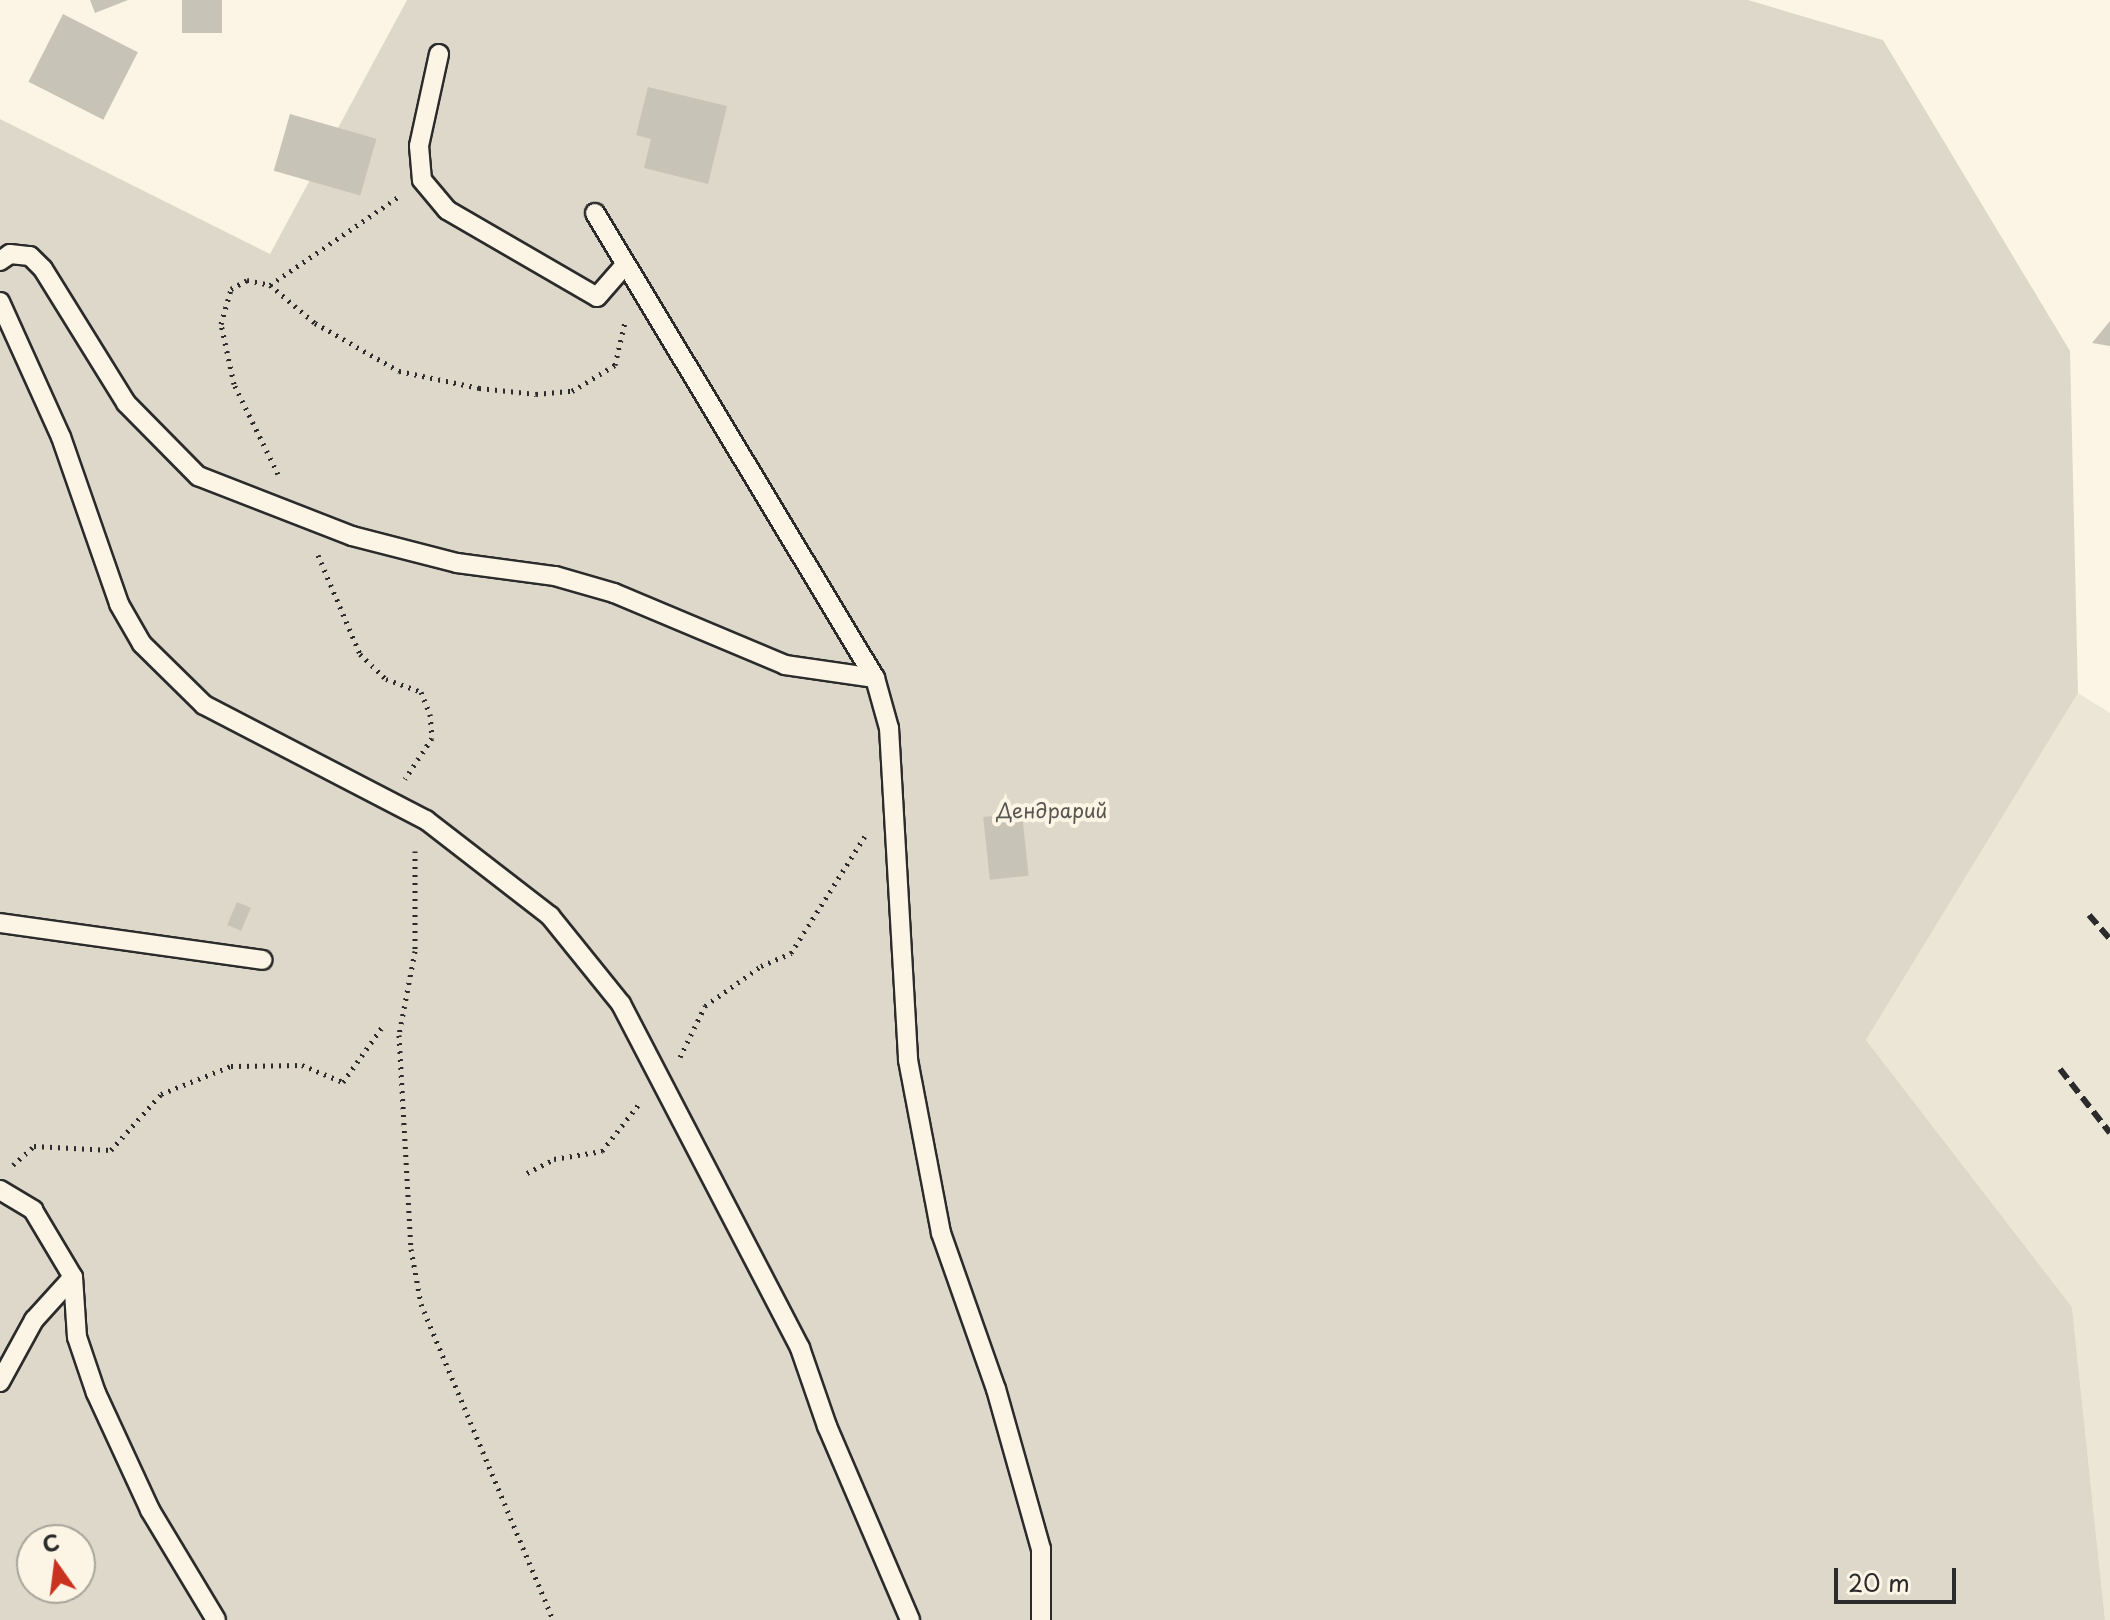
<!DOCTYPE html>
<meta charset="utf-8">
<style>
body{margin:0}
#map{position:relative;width:2110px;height:1620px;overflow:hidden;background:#fcf5e5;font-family:"Playpen Sans",sans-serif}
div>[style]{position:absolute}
.built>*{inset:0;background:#ece6d7}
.green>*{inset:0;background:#ded8ca}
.building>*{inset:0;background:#c8c3b7;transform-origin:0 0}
.path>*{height:5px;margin-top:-2.5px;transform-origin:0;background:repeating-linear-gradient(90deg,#2b2b2b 0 2px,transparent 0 8px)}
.roads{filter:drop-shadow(2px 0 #2b2b2b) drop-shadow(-2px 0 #2b2b2b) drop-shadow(0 2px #2b2b2b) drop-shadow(0 -2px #2b2b2b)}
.lane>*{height:18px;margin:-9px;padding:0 9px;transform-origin:9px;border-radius:9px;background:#fcf5e5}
.rail>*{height:6px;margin-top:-3px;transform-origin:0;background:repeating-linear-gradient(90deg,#2b2b2b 0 12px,transparent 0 18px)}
span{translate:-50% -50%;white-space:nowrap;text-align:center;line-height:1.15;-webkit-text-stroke:8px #fcf5e5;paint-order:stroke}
.park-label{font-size:20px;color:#585653}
.north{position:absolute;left:16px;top:1524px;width:80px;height:80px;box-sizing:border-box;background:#fcf5e5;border:2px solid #a8a49b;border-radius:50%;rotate:346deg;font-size:22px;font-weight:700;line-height:32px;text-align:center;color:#2b2b2b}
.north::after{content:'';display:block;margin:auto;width:28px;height:36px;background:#c8321e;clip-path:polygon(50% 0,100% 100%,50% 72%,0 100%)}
.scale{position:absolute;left:1834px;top:1568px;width:122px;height:36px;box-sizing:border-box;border:4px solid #2b2b2b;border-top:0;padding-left:10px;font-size:24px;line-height:28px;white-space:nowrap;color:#2b2b2b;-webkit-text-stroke:6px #fcf5e5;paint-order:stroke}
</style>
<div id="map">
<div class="built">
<div style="clip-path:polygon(2078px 693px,2110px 713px,2110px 1620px,2105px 1620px,2072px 1307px,1866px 1040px)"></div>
</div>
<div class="green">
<div style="clip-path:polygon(evenodd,407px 0,1748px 0,1883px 40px,2070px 351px,2078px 693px,1866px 1040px,2072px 1307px,2105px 1620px,0 1620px,0 119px,270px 254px,407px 0,32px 1540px,80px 1540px,80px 1588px,32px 1588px,32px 1540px)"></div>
</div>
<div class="building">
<div style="clip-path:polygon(90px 0,128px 0,95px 13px)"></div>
<div style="left:182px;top:0;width:40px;height:33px"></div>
<div style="left:63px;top:14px;width:84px;height:76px;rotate:27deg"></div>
<div style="clip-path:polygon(648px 87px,727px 106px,708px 184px,644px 168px,651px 139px,636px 135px)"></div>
<div style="left:290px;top:114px;width:90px;height:59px;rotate:16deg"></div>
<div style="clip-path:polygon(2110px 321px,2110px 346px,2092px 343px)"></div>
<div style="left:1022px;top:813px;width:63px;height:39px;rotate:84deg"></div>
<div style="left:237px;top:902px;width:15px;height:25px;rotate:23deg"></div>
</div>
<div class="path">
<div style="left:270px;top:285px;width:155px;rotate:-34.5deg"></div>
<div style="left:278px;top:474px;width:100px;rotate:-116.1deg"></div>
<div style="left:234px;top:384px;width:61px;rotate:-102.2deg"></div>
<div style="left:221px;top:324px;width:36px;rotate:-74deg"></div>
<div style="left:231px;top:289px;width:18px;rotate:-29deg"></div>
<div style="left:247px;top:280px;width:24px;rotate:12deg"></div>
<div style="left:270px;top:285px;width:59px;rotate:40.2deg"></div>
<div style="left:315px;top:323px;width:97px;rotate:29.7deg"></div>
<div style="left:399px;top:371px;width:82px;rotate:12deg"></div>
<div style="left:479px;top:388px;width:57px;rotate:6deg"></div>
<div style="left:536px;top:394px;width:36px;rotate:-5deg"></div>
<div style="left:572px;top:391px;width:50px;rotate:-31.2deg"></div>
<div style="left:615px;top:365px;width:44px;rotate:-76.9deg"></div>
<div style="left:318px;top:555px;width:108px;rotate:67deg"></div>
<div style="left:360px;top:654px;width:36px;rotate:44deg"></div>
<div style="left:386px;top:679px;width:37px;rotate:20deg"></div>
<div style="left:421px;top:692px;width:24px;rotate:68deg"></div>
<div style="left:430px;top:714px;width:24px;rotate:85deg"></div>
<div style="left:432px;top:738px;width:49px;rotate:123.4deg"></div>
<div style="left:415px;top:851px;width:100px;rotate:90deg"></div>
<div style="left:415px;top:951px;width:86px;rotate:100.8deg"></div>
<div style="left:399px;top:1035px;width:214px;rotate:86.8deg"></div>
<div style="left:411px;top:1249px;width:56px;rotate:79.7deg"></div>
<div style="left:421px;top:1304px;width:342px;rotate:67.3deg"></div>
<div style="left:680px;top:1057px;width:57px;rotate:-63.9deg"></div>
<div style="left:705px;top:1006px;width:69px;rotate:-35.5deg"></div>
<div style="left:761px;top:966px;width:33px;rotate:-23deg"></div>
<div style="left:791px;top:953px;width:138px;rotate:-57.7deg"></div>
<div style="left:13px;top:1165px;width:28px;rotate:-42deg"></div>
<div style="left:34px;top:1146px;width:77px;rotate:3deg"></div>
<div style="left:111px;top:1150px;width:75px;rotate:-48.2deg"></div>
<div style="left:161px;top:1094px;width:75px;rotate:-21.8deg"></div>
<div style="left:231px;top:1066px;width:71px;rotate:-0.8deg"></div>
<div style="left:302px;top:1065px;width:44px;rotate:22.5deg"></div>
<div style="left:343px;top:1082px;width:69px;rotate:-54.5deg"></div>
<div style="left:527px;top:1173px;width:30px;rotate:-27deg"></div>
<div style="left:554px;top:1159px;width:49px;rotate:-9.5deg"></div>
<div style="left:602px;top:1151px;width:60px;rotate:-51.8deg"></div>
</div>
<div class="roads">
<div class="lane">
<div style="left:439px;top:54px;width:94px;rotate:102.3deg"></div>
<div style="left:419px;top:146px;width:34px;rotate:85deg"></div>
<div style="left:422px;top:180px;width:39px;rotate:50deg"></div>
<div style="left:447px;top:210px;width:173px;rotate:30.1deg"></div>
<div style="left:597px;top:297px;width:41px;rotate:-48.9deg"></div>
<div style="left:595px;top:213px;width:543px;rotate:58.95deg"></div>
<div style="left:875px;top:678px;width:52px;rotate:74.4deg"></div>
<div style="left:889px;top:728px;width:333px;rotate:86.7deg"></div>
<div style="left:908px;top:1060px;width:176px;rotate:79.2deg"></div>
<div style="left:941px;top:1233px;width:165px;rotate:70.6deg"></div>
<div style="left:996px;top:1389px;width:166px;rotate:74.3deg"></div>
<div style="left:1041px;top:1549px;width:71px;rotate:90deg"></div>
<div style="left:0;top:261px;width:12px;rotate:-35deg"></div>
<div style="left:10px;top:254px;width:20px;rotate:6deg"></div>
<div style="left:30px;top:256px;width:18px;rotate:45deg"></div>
<div style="left:43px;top:269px;width:158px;rotate:58.2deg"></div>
<div style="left:126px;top:403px;width:103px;rotate:45.4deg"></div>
<div style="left:198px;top:476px;width:165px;rotate:21.3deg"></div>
<div style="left:352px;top:536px;width:108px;rotate:14.4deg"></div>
<div style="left:457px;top:563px;width:99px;rotate:7.6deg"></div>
<div style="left:555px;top:576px;width:61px;rotate:16.1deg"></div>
<div style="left:614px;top:593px;width:186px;rotate:22.8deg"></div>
<div style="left:785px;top:665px;width:91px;rotate:8.2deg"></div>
<div style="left:0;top:302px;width:148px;rotate:65.7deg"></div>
<div style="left:61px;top:437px;width:177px;rotate:70.8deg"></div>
<div style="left:119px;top:604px;width:46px;rotate:60.1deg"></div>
<div style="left:142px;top:644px;width:87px;rotate:44.5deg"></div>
<div style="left:204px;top:705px;width:250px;rotate:27.4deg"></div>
<div style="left:426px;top:820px;width:157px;rotate:37.7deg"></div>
<div style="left:550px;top:916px;width:113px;rotate:51.1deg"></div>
<div style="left:621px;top:1004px;width:388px;rotate:62.5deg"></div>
<div style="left:800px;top:1348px;width:83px;rotate:70.9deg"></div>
<div style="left:827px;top:1426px;width:211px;rotate:66.8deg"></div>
<div style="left:0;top:923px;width:265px;rotate:8deg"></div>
<div style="left:0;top:1190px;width:39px;rotate:31deg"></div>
<div style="left:33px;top:1210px;width:78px;rotate:59.2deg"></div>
<div style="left:73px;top:1277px;width:60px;rotate:86.2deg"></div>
<div style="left:77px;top:1337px;width:59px;rotate:71.3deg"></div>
<div style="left:96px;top:1393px;width:129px;rotate:65.2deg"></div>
<div style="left:150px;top:1510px;width:128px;rotate:59deg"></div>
<div style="left:0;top:1382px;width:71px;rotate:-61.3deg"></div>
<div style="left:34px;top:1320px;width:58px;rotate:-47.8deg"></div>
</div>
</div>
<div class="rail">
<div style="left:2089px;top:915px;width:32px;rotate:49deg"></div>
<div style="left:2060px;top:1069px;width:81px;rotate:52deg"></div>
</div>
<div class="park-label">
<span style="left:1052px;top:810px">Дендрарий</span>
</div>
<div class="north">С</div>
<div class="scale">20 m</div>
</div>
